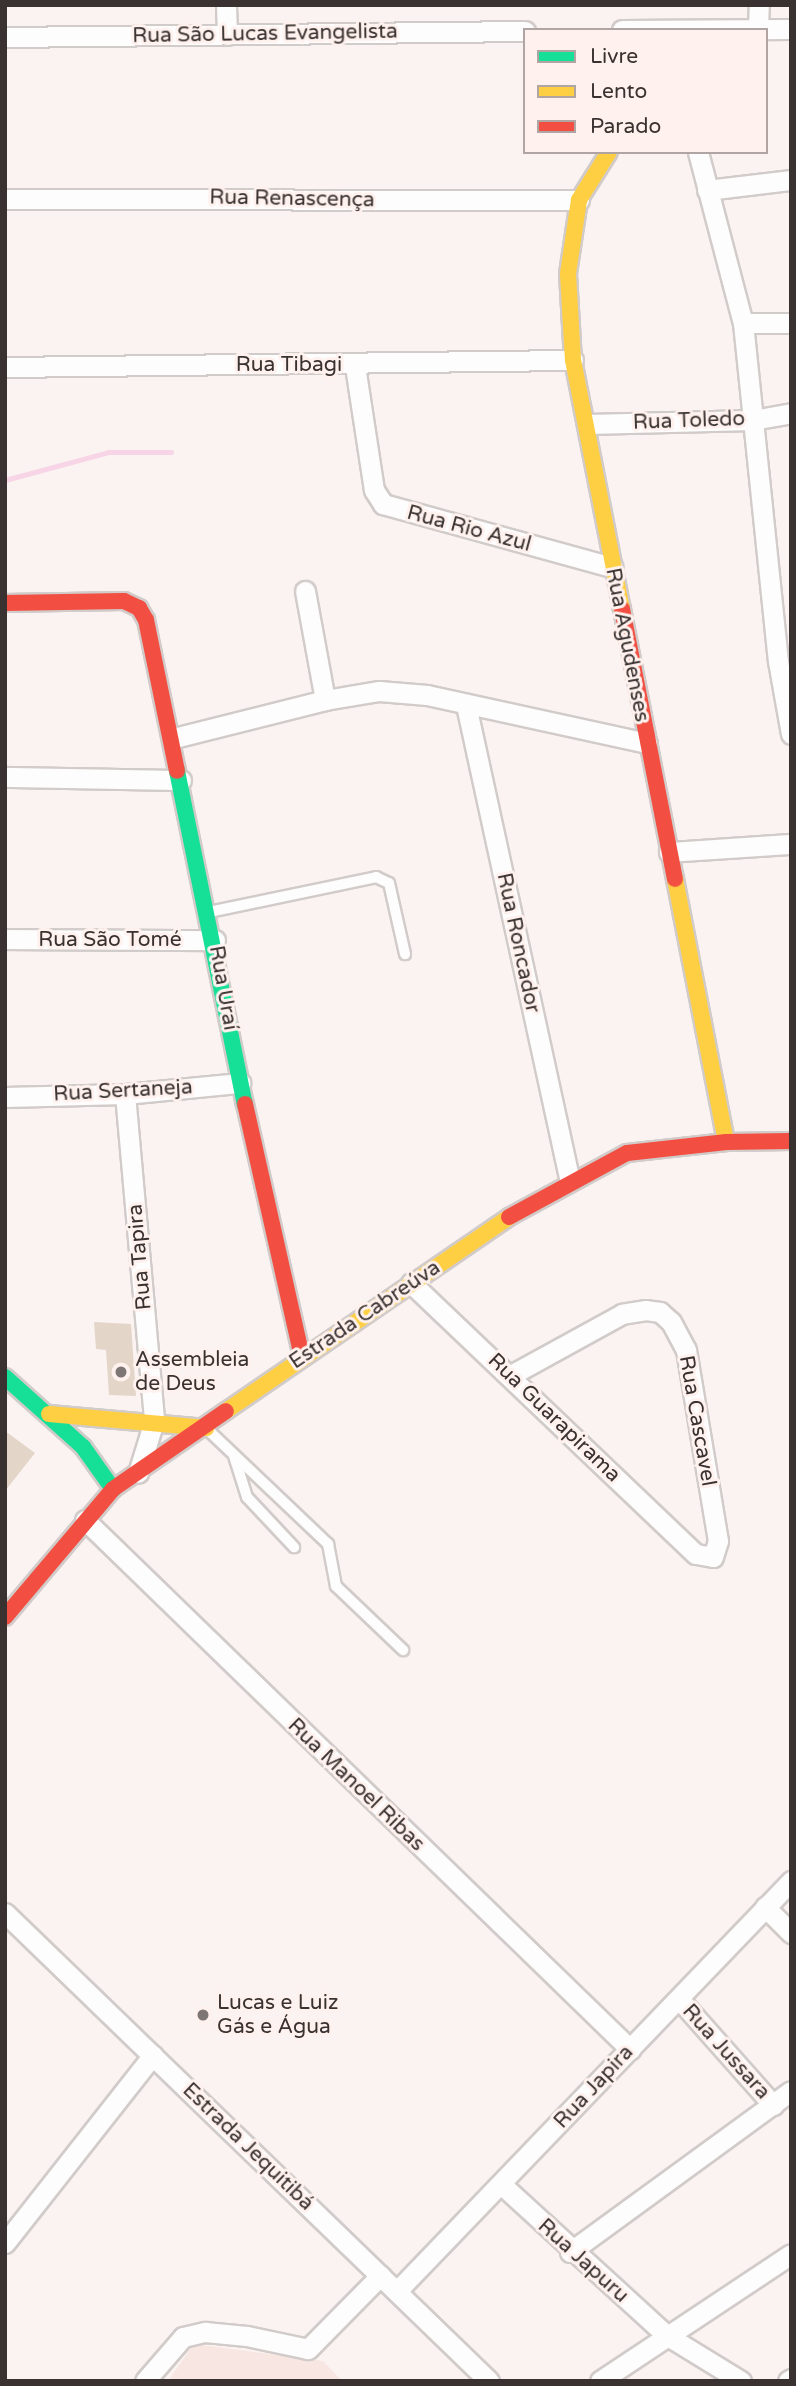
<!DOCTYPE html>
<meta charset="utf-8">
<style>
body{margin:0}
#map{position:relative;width:796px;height:2386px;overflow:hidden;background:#fbf3f1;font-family:"Varela Round",sans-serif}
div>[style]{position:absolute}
.built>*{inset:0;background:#f7e6e1}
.stream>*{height:5px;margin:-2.5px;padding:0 2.5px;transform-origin:2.5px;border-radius:2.5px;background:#f8d5e6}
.building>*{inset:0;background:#e4d5c9}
.roads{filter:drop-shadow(2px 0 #d1cbc9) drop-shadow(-2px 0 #d1cbc9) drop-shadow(0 2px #d1cbc9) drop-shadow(0 -2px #d1cbc9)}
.lane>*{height:10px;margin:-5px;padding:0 5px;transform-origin:5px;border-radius:5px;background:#fefdfd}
.street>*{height:19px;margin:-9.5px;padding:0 9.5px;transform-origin:9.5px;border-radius:9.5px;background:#fefdfd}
.fast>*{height:16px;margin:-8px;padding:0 8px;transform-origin:8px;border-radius:8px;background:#16e098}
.slow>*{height:16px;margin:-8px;padding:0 8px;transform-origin:8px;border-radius:8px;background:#ffcf43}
.jam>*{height:16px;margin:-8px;padding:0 8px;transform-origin:8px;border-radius:8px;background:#f24e42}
.dots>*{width:19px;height:19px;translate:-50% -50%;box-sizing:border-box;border:4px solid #fff1ed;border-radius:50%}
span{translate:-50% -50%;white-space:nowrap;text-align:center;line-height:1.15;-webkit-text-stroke:6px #fff1ed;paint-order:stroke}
.street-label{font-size:21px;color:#393231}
.poi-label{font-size:21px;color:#393231}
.left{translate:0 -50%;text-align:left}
.frame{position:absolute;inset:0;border:7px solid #393231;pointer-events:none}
.legend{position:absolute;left:523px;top:28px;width:245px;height:126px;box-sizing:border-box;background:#fff1ed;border:2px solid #b0a5a2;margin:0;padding:9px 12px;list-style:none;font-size:21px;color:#393231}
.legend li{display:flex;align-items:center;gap:14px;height:35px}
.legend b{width:35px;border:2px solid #b0a5a2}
</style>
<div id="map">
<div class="built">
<div style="clip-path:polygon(194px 2344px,323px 2361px,342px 2381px,168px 2381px)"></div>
</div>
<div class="stream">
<div style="left:5px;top:480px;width:108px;rotate:-15.1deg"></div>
<div style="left:109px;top:452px;width:62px"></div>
</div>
<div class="building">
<div style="clip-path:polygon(94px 1322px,131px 1324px,136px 1396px,109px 1395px,106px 1350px,96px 1349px)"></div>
<div style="clip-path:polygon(5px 1431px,35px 1453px,5px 1491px)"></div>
</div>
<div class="roads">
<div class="lane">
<div style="left:209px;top:912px;width:171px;rotate:-11.8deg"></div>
<div style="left:376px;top:877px;width:14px;rotate:25deg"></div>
<div style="left:389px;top:883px;width:73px;rotate:77.3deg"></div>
<div style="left:208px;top:1430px;width:166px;rotate:43.5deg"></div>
<div style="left:328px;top:1544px;width:43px;rotate:79.2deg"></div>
<div style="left:336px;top:1586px;width:93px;rotate:43.7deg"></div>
<div style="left:234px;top:1456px;width:43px;rotate:72.4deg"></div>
<div style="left:247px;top:1497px;width:69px;rotate:46.8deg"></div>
</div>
<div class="street">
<div style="left:226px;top:5px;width:30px;rotate:88deg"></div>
<div style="left:758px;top:28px;width:23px;rotate:-88deg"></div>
<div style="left:622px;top:30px;width:169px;rotate:-0.3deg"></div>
<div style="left:5px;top:37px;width:520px;rotate:-0.66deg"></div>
<div style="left:698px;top:152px;width:177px;rotate:75.3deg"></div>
<div style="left:743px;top:323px;width:340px;rotate:84.1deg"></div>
<div style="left:778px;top:661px;width:74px;rotate:79.9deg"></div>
<div style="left:707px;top:190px;width:85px;rotate:-6.8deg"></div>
<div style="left:5px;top:199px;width:574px;rotate:0.1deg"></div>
<div style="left:743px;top:323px;width:48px"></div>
<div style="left:355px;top:366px;width:125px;rotate:81.3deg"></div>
<div style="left:374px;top:490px;width:17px;rotate:57deg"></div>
<div style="left:383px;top:504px;width:238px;rotate:15.4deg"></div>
<div style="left:5px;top:367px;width:568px;rotate:-0.71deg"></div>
<div style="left:587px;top:424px;width:166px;rotate:-1.4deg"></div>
<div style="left:753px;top:420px;width:39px;rotate:-10deg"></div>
<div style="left:305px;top:591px;width:111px;rotate:79.6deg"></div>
<div style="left:466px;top:705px;width:487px;rotate:77.7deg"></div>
<div style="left:174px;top:738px;width:156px;rotate:-14.1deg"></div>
<div style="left:325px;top:700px;width:55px;rotate:-9.5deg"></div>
<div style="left:379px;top:691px;width:48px;rotate:4.8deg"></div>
<div style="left:427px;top:695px;width:225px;rotate:12.3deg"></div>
<div style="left:5px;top:777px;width:176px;rotate:1deg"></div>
<div style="left:669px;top:852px;width:122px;rotate:-3.8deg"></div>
<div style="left:5px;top:939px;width:210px;rotate:0.3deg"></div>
<div style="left:125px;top:1094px;width:328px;rotate:84.9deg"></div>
<div style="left:154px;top:1421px;width:54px;rotate:107.1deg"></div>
<div style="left:5px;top:1097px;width:120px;rotate:-1.4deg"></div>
<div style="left:125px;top:1094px;width:116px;rotate:-5.5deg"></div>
<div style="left:411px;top:1283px;width:393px;rotate:43.6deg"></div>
<div style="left:696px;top:1554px;width:17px;rotate:10deg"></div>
<div style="left:713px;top:1557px;width:17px;rotate:-73deg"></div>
<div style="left:718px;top:1541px;width:194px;rotate:-99.5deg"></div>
<div style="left:686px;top:1350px;width:32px;rotate:-118deg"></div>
<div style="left:671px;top:1322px;width:15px;rotate:-138deg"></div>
<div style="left:660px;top:1312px;width:14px;rotate:-172deg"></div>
<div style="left:646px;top:1310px;width:24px;rotate:171deg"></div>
<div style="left:622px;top:1314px;width:127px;rotate:151.2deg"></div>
<div style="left:85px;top:1520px;width:760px;rotate:44.15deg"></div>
<div style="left:765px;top:1907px;width:37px;rotate:45deg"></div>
<div style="left:5px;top:1913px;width:673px;rotate:44.04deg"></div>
<div style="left:679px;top:1999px;width:142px;rotate:48.4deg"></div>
<div style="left:502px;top:2185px;width:222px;rotate:42.4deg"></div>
<div style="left:666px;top:2335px;width:88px;rotate:31.5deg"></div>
<div style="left:5px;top:2243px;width:239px;rotate:-51.8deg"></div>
<div style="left:570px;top:2252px;width:273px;rotate:-36.1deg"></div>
<div style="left:397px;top:2291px;width:569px;rotate:-46.14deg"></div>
<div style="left:145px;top:2381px;width:58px;rotate:-49.2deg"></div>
<div style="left:183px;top:2337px;width:23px;rotate:-13deg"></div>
<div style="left:205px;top:2332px;width:42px;rotate:5.4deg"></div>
<div style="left:247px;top:2336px;width:62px;rotate:12deg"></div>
<div style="left:308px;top:2349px;width:103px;rotate:-45.4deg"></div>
<div style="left:600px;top:2381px;width:229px;rotate:-33.6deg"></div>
<div style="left:788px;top:2381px;width:4px;rotate:-34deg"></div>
</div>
<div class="fast">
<div style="left:177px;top:771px;width:340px;rotate:78.5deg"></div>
<div style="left:5px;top:1377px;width:105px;rotate:41.9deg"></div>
<div style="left:83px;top:1447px;width:52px;rotate:54.5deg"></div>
</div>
<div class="slow">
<div style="left:609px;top:152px;width:57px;rotate:122deg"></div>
<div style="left:579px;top:200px;width:75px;rotate:98.5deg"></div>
<div style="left:568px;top:274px;width:86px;rotate:86.7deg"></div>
<div style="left:573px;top:360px;width:254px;rotate:78.9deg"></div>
<div style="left:675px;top:879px;width:268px;rotate:79deg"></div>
<div style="left:226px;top:1411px;width:343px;rotate:-34.4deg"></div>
<div style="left:49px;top:1414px;width:158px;rotate:5.1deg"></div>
</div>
<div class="jam">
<div style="left:5px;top:603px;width:119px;rotate:-1deg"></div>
<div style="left:124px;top:601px;width:17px;rotate:25deg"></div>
<div style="left:139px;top:608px;width:14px;rotate:60deg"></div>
<div style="left:146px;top:620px;width:154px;rotate:78.4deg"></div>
<div style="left:622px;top:609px;width:275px;rotate:78.9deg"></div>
<div style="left:245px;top:1104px;width:258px;rotate:77.3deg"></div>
<div style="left:509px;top:1217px;width:134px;rotate:-28.5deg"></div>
<div style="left:627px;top:1153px;width:100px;rotate:-6.3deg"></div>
<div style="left:726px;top:1142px;width:65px;rotate:-0.9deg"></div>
<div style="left:5px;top:1617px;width:167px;rotate:-49.8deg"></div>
<div style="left:113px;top:1489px;width:137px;rotate:-34.6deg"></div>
</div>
</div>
<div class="dots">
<div style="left:121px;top:1372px;background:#7d7674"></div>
<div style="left:203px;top:2015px;background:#7d7674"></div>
</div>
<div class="street-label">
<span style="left:265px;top:34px;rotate:-1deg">Rua São Lucas Evangelista</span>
<span style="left:292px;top:199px;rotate:1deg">Rua Renascença</span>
<span style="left:289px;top:365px">Rua Tibagi</span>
<span style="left:689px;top:421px;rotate:-2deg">Rua Toledo</span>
<span style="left:469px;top:529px;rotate:15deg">Rua Rio Azul</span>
<span style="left:627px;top:645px;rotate:79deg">Rua Agudenses</span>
<span style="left:110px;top:940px">Rua São Tomé</span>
<span style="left:518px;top:943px;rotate:78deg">Rua Roncador</span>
<span style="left:223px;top:988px;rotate:80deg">Rua Uraí</span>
<span style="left:123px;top:1091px;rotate:-3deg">Rua Sertaneja</span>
<span style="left:140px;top:1257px;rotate:-95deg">Rua Tapira</span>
<span style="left:365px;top:1315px;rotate:-34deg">Estrada Cabreúva</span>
<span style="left:554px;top:1418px;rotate:44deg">Rua Guarapirama</span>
<span style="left:697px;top:1421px;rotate:80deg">Rua Cascavel</span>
<span style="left:356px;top:1785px;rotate:44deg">Rua Manoel Ribas</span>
<span style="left:726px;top:2052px;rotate:48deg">Rua Jussara</span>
<span style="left:594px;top:2087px;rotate:-47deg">Rua Japira</span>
<span style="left:248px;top:2147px;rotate:44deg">Estrada Jequitibá</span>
<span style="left:583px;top:2261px;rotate:42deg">Rua Japuru</span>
</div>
<div class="poi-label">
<span class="left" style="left:135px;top:1372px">Assembleia<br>de Deus</span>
<span class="left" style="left:217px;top:2015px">Lucas e Luiz<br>Gás e Água</span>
</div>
<div class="frame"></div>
<ul class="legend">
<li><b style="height:9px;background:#16e098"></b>Livre</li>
<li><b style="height:9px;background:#ffcf43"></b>Lento</li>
<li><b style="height:9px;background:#f24e42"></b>Parado</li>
</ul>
</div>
